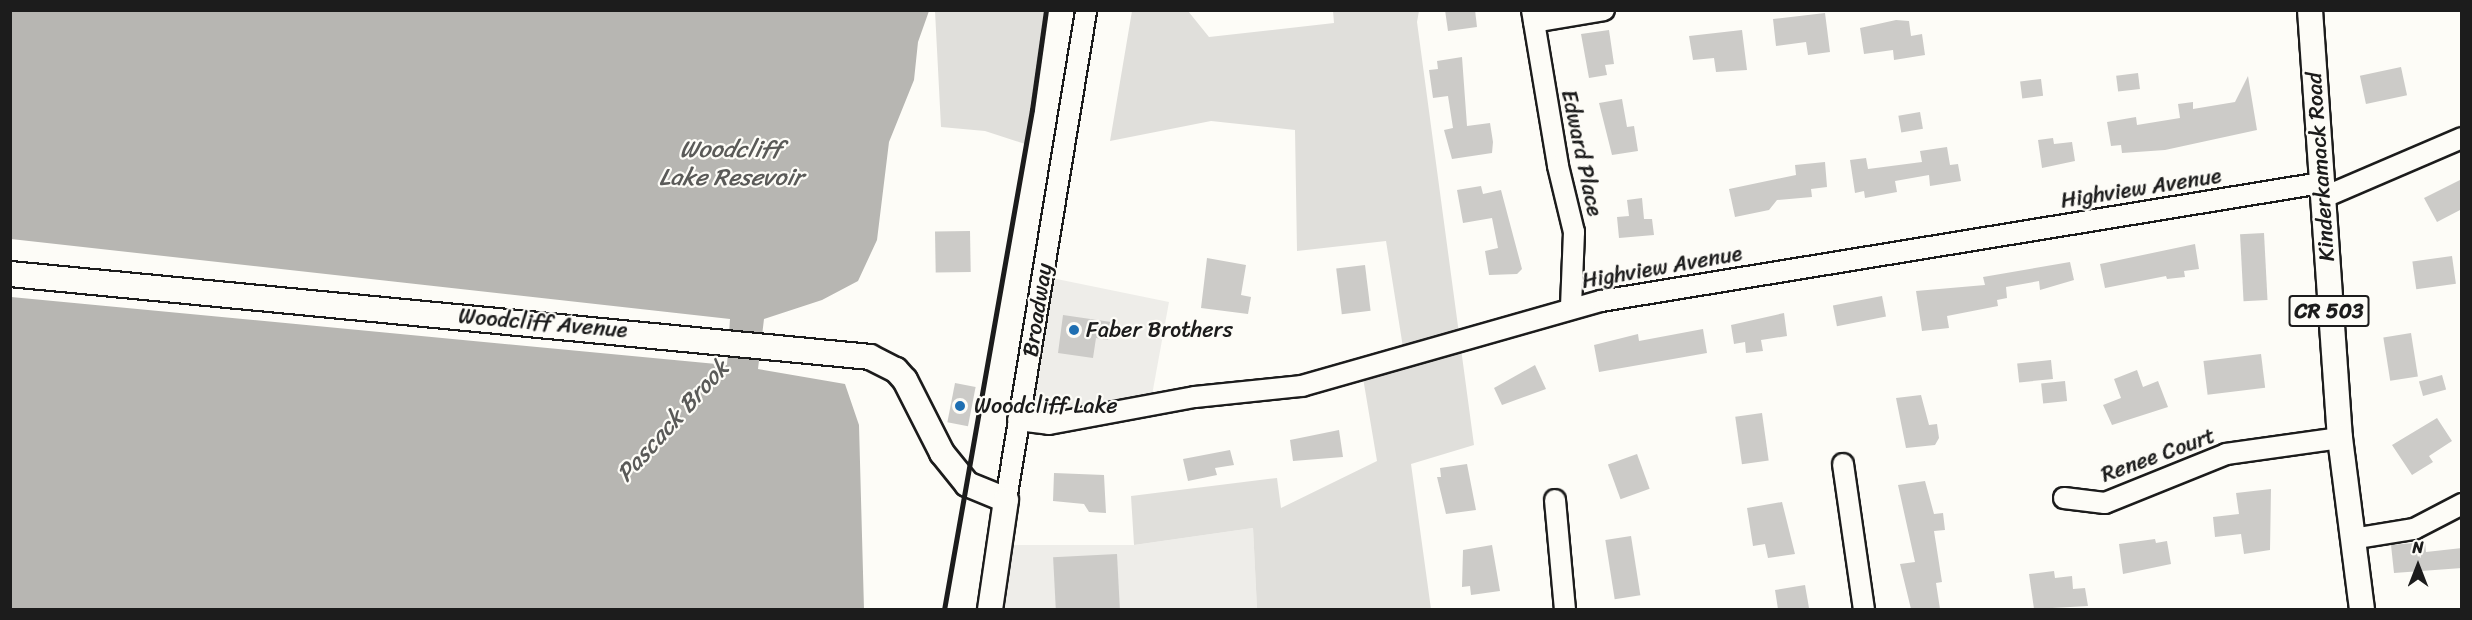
<!DOCTYPE html>
<style>
body{margin:0}
#map{position:relative;width:2472px;height:620px;overflow:hidden;background:#fdfcf7;font-family:Sriracha,sans-serif}
div>[style]{position:absolute}
.built>*{inset:0;background:#eeede9}
.green>*{inset:0;background:#e0dfdb}
.water>*{inset:0;background:#b7b6b2}
.building>*{inset:0;background:#cccbc8;transform-origin:0 0}
.roads{filter:drop-shadow(2px 0 #1c1c1c) drop-shadow(-2px 0 #1c1c1c) drop-shadow(0 2px #1c1c1c) drop-shadow(0 -2px #1c1c1c)}
.minor>*{height:20px;margin:-10px;padding:0 10px;transform-origin:10px;border-radius:10px;background:#fdfcf7}
.major>*{height:24px;margin:-12px;padding:0 12px;transform-origin:12px;border-radius:12px;background:#fdfcf7}
.rail>*{height:4.5px;margin:-2.25px;padding:0 2.25px;transform-origin:2.25px;border-radius:2.25px;background:#1c1c1c}
.dots>*{width:16px;height:16px;translate:-50% -50%;box-sizing:border-box;border:3px solid #fdfcf7;border-radius:50%}
span{translate:-50% -50%;white-space:nowrap;text-align:center;line-height:1.15;-webkit-text-stroke:4.5px #fdfcf7;paint-order:stroke}
.shield-label span{padding:2px 4px;background:#fdfcf7;border:2px solid;border-radius:4px;-webkit-text-stroke-width:0}
.shield-label{font-size:21px;color:#1c1c1c;font-weight:700}
.street-label{font-size:22px;color:#1c1c1c}
.poi-label{font-size:22px;color:#1c1c1c}
.left{translate:0 -50%;text-align:left}
.water-label{font-size:24px;color:#5a5a58;font-style:italic}
.frame{position:absolute;inset:0;border:12px solid #1c1c1c;pointer-events:none}
.north{position:absolute;left:2388px;top:536px;width:60px;height:60px;-webkit-text-stroke:4px #fdfcf7;paint-order:stroke;rotate:0deg;font-size:16px;font-weight:700;line-height:24px;text-align:center;color:#1c1c1c}
.north::after{content:'';display:block;margin:auto;width:21px;height:27px;background:#1c1c1c;clip-path:polygon(50% 0,100% 100%,50% 72%,0 100%)}
</style>
<div id="map">
<div class="built">
<div style="clip-path:polygon(1042px 276px,1169px 302px,1150px 406px,1018px 420px)"></div>
<div style="clip-path:polygon(1253px 528px,1257px 609px,990px 610px,999px 545px,1134px 545px)"></div>
</div>
<div class="green">
<div style="clip-path:polygon(935px 11px,1047px 11px,1025px 144px,985px 131px,941px 127px)"></div>
<div style="clip-path:polygon(1132px 11px,1188px 11px,1209px 37px,1334px 23px,1333px 11px,1419px 11px,1417px 22px,1474px 445px,1411px 464px,1431px 609px,1257px 609px,1253px 528px,1134px 545px,1131px 496px,1277px 478px,1281px 508px,1377px 461px,1361px 366px,1405px 360px,1386px 241px,1297px 251px,1295px 130px,1211px 121px,1110px 141px)"></div>
</div>
<div class="water">
<div style="clip-path:polygon(11px 11px,929px 11px,918px 42px,914px 80px,889px 142px,877px 240px,858px 281px,822px 300px,764px 319px,758px 369px,845px 384px,859px 425px,864px 609px,11px 609px,11px 297px,727px 365px,730px 319px,11px 239px)"></div>
</div>
<div class="building">
<div style="clip-path:polygon(1445px 10px,1475px 10px,1477px 27px,1448px 31px)"></div>
<div style="clip-path:polygon(1825px 13px,1830px 52px,1808px 55px,1806px 42px,1776px 46px,1773px 19px)"></div>
<div style="clip-path:polygon(1896px 20px,1909px 21px,1911px 36px,1922px 34px,1925px 55px,1894px 60px,1893px 50px,1864px 54px,1860px 28px)"></div>
<div style="clip-path:polygon(1609px 30px,1614px 64px,1605px 65px,1607px 75px,1589px 78px,1581px 34px)"></div>
<div style="clip-path:polygon(1742px 30px,1747px 70px,1716px 72px,1714px 58px,1693px 60px,1689px 36px)"></div>
<div style="clip-path:polygon(1462px 57px,1467px 126px,1490px 123px,1493px 142px,1492px 153px,1452px 159px,1444px 130px,1453px 128px,1448px 96px,1433px 98px,1429px 70px,1438px 69px,1437px 61px)"></div>
<div style="left:2401px;top:67px;width:29px;height:42px;rotate:78deg"></div>
<div style="left:2138px;top:73px;width:16px;height:22px;rotate:83deg"></div>
<div style="clip-path:polygon(2248px 76px,2257px 130px,2165px 150px,2122px 153px,2121px 145px,2111px 146px,2107px 122px,2136px 117px,2137px 125px,2180px 118px,2178px 104px,2193px 102px,2193px 109px,2235px 102px)"></div>
<div style="left:2041px;top:79px;width:17px;height:21px;rotate:83deg"></div>
<div style="clip-path:polygon(1622px 99px,1627px 127px,1634px 126px,1638px 151px,1612px 155px,1599px 103px)"></div>
<div style="left:1920px;top:112px;width:17px;height:22px;rotate:80deg"></div>
<div style="clip-path:polygon(2053px 138px,2054px 144px,2072px 142px,2075px 161px,2042px 168px,2038px 140px)"></div>
<div style="clip-path:polygon(1947px 147px,1950px 165px,1958px 164px,1961px 181px,1930px 186px,1929px 175px,1895px 181px,1897px 192px,1865px 198px,1864px 191px,1855px 193px,1850px 160px,1866px 158px,1868px 169px,1922px 162px,1920px 151px)"></div>
<div style="clip-path:polygon(1825px 162px,1827px 187px,1811px 189px,1812px 197px,1777px 200px,1769px 210px,1735px 217px,1729px 189px,1796px 175px,1795px 165px)"></div>
<div style="clip-path:polygon(2462px 179px,2462px 209px,2437px 222px,2424px 198px)"></div>
<div style="clip-path:polygon(1481px 186px,1483px 194px,1501px 190px,1522px 269px,1517px 274px,1489px 275px,1485px 251px,1498px 248px,1492px 218px,1463px 223px,1457px 190px)"></div>
<div style="clip-path:polygon(1642px 198px,1644px 219px,1652px 219px,1654px 235px,1619px 238px,1617px 217px,1629px 216px,1627px 200px)"></div>
<div style="left:970px;top:231px;width:41px;height:35px;rotate:89deg"></div>
<div style="left:2264px;top:233px;width:67px;height:24px;rotate:87deg"></div>
<div style="clip-path:polygon(2195px 244px,2199px 269px,2184px 271px,2185px 277px,2167px 279px,2166px 276px,2105px 288px,2100px 264px)"></div>
<div style="left:2452px;top:256px;width:28px;height:40px;rotate:82deg"></div>
<div style="clip-path:polygon(1207px 258px,1246px 265px,1241px 295px,1251px 297px,1248px 314px,1201px 308px)"></div>
<div style="clip-path:polygon(2070px 262px,2074px 280px,2040px 290px,2039px 281px,2006px 287px,2007px 298px,1997px 300px,1998px 306px,1947px 316px,1949px 328px,1922px 331px,1916px 291px,1985px 285px,1983px 277px)"></div>
<div style="left:1365px;top:265px;width:46px;height:29px;rotate:83deg"></div>
<div style="left:1882px;top:296px;width:21px;height:50px;rotate:79deg"></div>
<div style="clip-path:polygon(1784px 313px,1787px 336px,1761px 340px,1763px 351px,1746px 353px,1745px 342px,1734px 344px,1731px 325px)"></div>
<div style="clip-path:polygon(1063px 315px,1111px 322px,1108px 340px,1096px 338px,1093px 358px,1058px 353px)"></div>
<div style="clip-path:polygon(1703px 329px,1707px 353px,1599px 372px,1594px 345px,1638px 334px,1639px 341px)"></div>
<div style="left:2411px;top:333px;width:44px;height:28px;rotate:81deg"></div>
<div style="left:2261px;top:354px;width:34px;height:58px;rotate:83deg"></div>
<div style="left:2051px;top:360px;width:19px;height:34px;rotate:84deg"></div>
<div style="clip-path:polygon(1535px 365px,1546px 389px,1502px 405px,1494px 388px)"></div>
<div style="clip-path:polygon(2137px 370px,2143px 387px,2158px 381px,2168px 407px,2112px 425px,2103px 405px,2121px 398px,2114px 379px)"></div>
<div style="left:2442px;top:375px;width:15px;height:24px;rotate:74deg"></div>
<div style="left:2065px;top:381px;width:20px;height:24px;rotate:84deg"></div>
<div style="left:955px;top:383px;width:21px;height:40px;rotate:11deg"></div>
<div style="clip-path:polygon(1921px 395px,1929px 425px,1937px 424px,1939px 438px,1935px 445px,1906px 448px,1896px 398px)"></div>
<div style="left:1762px;top:413px;width:48px;height:27px;rotate:82deg"></div>
<div style="clip-path:polygon(2437px 418px,2452px 441px,2429px 456px,2433px 462px,2412px 475px,2392px 445px)"></div>
<div style="clip-path:polygon(1339px 430px,1343px 457px,1293px 461px,1290px 440px)"></div>
<div style="clip-path:polygon(1230px 450px,1234px 465px,1215px 468px,1217px 475px,1188px 481px,1183px 459px)"></div>
<div style="left:1637px;top:454px;width:37px;height:31px;rotate:70deg"></div>
<div style="clip-path:polygon(1467px 464px,1476px 510px,1446px 514px,1437px 477px,1441px 477px,1440px 468px)"></div>
<div style="clip-path:polygon(1054px 473px,1104px 475px,1106px 513px,1089px 512px,1084px 504px,1053px 501px)"></div>
<div style="clip-path:polygon(1925px 481px,1934px 514px,1943px 513px,1945px 530px,1934px 531px,1942px 582px,1936px 583px,1940px 609px,1911px 609px,1900px 564px,1915px 562px,1898px 485px)"></div>
<div style="clip-path:polygon(2271px 489px,2270px 550px,2244px 554px,2241px 534px,2215px 537px,2213px 517px,2239px 514px,2236px 493px)"></div>
<div style="clip-path:polygon(1782px 502px,1795px 554px,1768px 558px,1765px 544px,1753px 546px,1747px 508px)"></div>
<div style="left:1631px;top:536px;width:60px;height:26px;rotate:81deg"></div>
<div style="clip-path:polygon(2155px 539px,2156px 543px,2167px 541px,2171px 564px,2123px 574px,2119px 544px)"></div>
<div style="clip-path:polygon(2425px 542px,2426px 552px,2462px 548px,2462px 568px,2394px 573px,2391px 545px)"></div>
<div style="clip-path:polygon(1492px 545px,1500px 591px,1471px 595px,1470px 586px,1462px 587px,1463px 550px)"></div>
<div style="left:1117px;top:554px;width:55px;height:64px;rotate:87deg"></div>
<div style="clip-path:polygon(2054px 571px,2055px 578px,2072px 576px,2073px 589px,2085px 588px,2088px 606px,2034px 609px,2029px 574px)"></div>
<div style="clip-path:polygon(1805px 585px,1809px 608px,1778px 609px,1775px 590px)"></div>
</div>
<div class="roads">
<div class="minor">
<div style="left:1532px;top:10px;width:158px;rotate:80.5deg"></div>
<div style="left:1558px;top:166px;width:68px;rotate:76.4deg"></div>
<div style="left:1574px;top:232px;width:75px;rotate:92.3deg"></div>
<div style="left:1534px;top:22px;width:71px;rotate:-9.7deg"></div>
<div style="left:2322px;top:198px;width:152px;rotate:-23.2deg"></div>
<div style="left:1018px;top:420px;width:31px;rotate:7deg"></div>
<div style="left:1049px;top:424px;width:148px;rotate:-10.5deg"></div>
<div style="left:1195px;top:397px;width:108px;rotate:-5.9deg"></div>
<div style="left:1302px;top:386px;width:311px;rotate:-15.9deg"></div>
<div style="left:1601px;top:301px;width:730px;rotate:-9.31deg"></div>
<div style="left:1843px;top:464px;width:148px;rotate:81.8deg"></div>
<div style="left:2064px;top:498px;width:41px;rotate:7deg"></div>
<div style="left:2105px;top:503px;width:131px;rotate:-22deg"></div>
<div style="left:2226px;top:454px;width:115px;rotate:-8deg"></div>
<div style="left:1006px;top:500px;width:496px;rotate:-80.7deg"></div>
<div style="left:1555px;top:500px;width:110px;rotate:84.8deg"></div>
<div style="left:2352px;top:539px;width:63px;rotate:-9.2deg"></div>
<div style="left:2414px;top:529px;width:54px;rotate:-27.5deg"></div>
</div>
<div class="major">
<div style="left:2310px;top:10px;width:429px;rotate:86deg"></div>
<div style="left:2340px;top:438px;width:173px;rotate:82.7deg"></div>
<div style="left:10px;top:274px;width:864px;rotate:5.51deg"></div>
<div style="left:870px;top:357px;width:29px;rotate:27deg"></div>
<div style="left:896px;top:370px;width:13px;rotate:48deg"></div>
<div style="left:905px;top:380px;width:82px;rotate:63.1deg"></div>
<div style="left:942px;top:453px;width:40px;rotate:51deg"></div>
<div style="left:967px;top:484px;width:42px;rotate:22.3deg"></div>
<div style="left:1006px;top:500px;width:111px;rotate:98.3deg"></div>
</div>
</div>
<div class="rail">
<div style="left:944px;top:610px;width:508px;rotate:-80.02deg"></div>
<div style="left:1032px;top:110px;width:101px;rotate:-82deg"></div>
</div>
<div class="dots">
<div style="left:1074px;top:330px;background:#1f6fb2"></div>
<div style="left:960px;top:406px;background:#1f6fb2"></div>
</div>
<div class="shield-label">
<span style="left:2329px;top:311px">CR 503</span>
</div>
<div class="street-label">
<span style="left:1582px;top:153px;rotate:78deg">Edward Place</span>
<span style="left:2320px;top:167px;rotate:-94deg">Kinderkamack Road</span>
<span style="left:2141px;top:188px;rotate:-9deg">Highview Avenue</span>
<span style="left:1662px;top:267px;rotate:-10deg">Highview Avenue</span>
<span style="left:1037px;top:310px;rotate:-81deg">Broadway</span>
<span style="left:543px;top:323px;rotate:5deg">Woodcliff Avenue</span>
<span style="left:2158px;top:455px;rotate:-20deg">Renee Court</span>
</div>
<div class="poi-label">
<span class="left" style="left:1086px;top:330px">Faber Brothers</span>
<span class="left" style="left:974px;top:406px">Woodcliff Lake</span>
</div>
<div class="water-label">
<span style="left:731px;top:164px">Woodcliff<br>Lake Resevoir</span>
<span style="left:673px;top:421px;rotate:-48deg">Pascack Brook</span>
</div>
<div class="frame"></div>
<div class="north">N</div>
</div>
